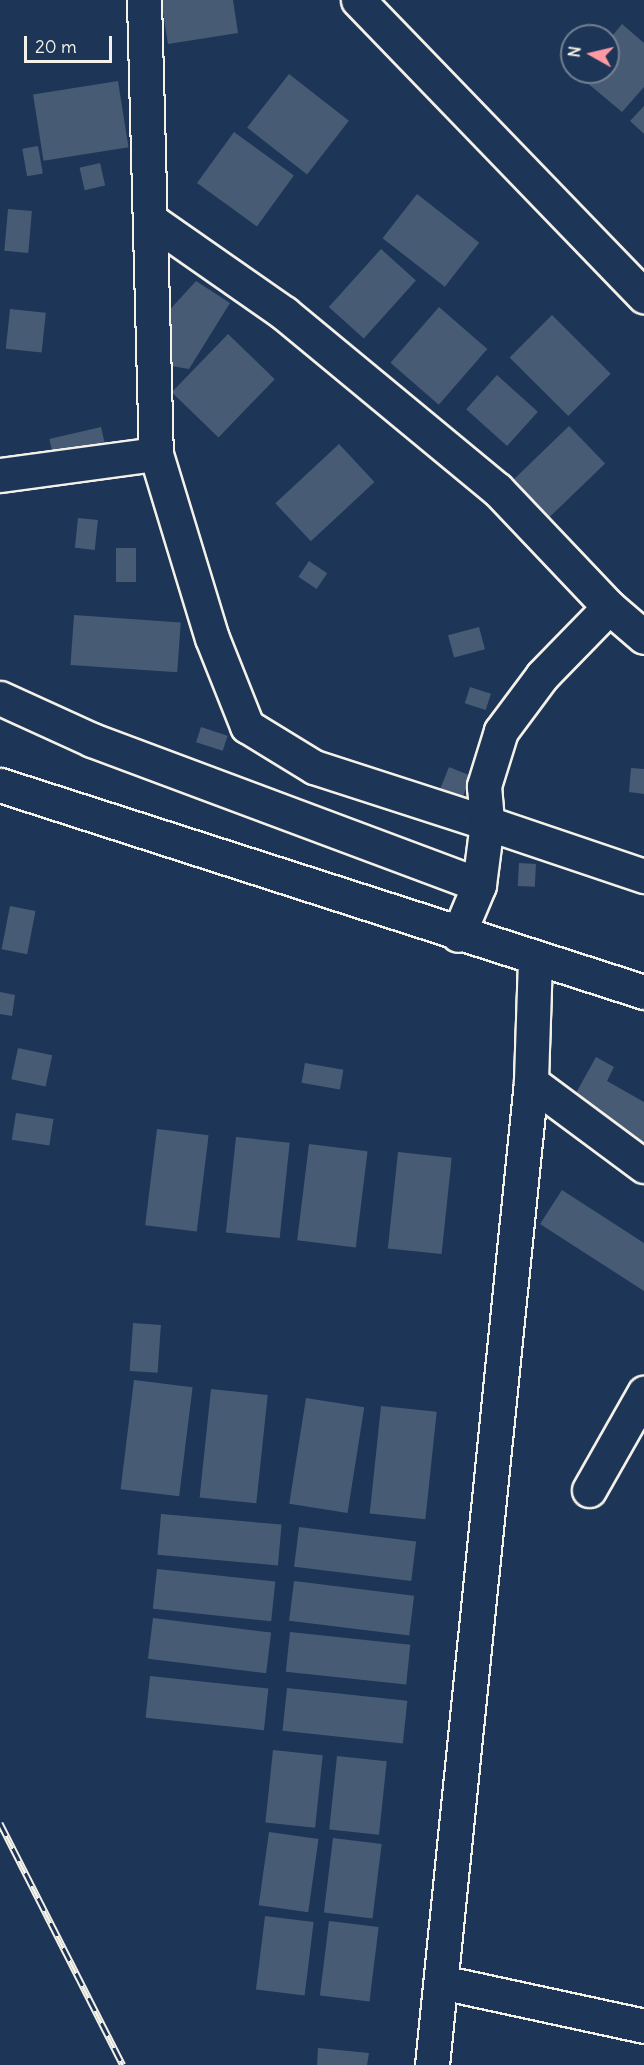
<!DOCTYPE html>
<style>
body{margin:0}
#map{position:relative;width:644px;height:2065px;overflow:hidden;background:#1d3557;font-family:Delius,sans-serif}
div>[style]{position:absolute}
.building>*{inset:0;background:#485b74;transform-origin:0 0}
.roads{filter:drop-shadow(2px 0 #f4f1e8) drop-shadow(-2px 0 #f4f1e8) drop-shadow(0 2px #f4f1e8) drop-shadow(0 -2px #f4f1e8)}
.minor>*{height:33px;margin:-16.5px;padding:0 16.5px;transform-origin:16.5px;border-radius:16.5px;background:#1d3557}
.major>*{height:33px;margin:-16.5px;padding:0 16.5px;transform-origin:16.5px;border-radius:16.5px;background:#1d3557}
.rail>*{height:7px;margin-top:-3.5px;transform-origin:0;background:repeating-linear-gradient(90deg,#1d3557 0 14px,#f4f1e8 0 28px);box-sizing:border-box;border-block:2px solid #f4f1e8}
span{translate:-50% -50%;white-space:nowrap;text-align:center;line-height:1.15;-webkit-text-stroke:5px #1d3557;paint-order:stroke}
.north{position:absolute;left:560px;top:24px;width:60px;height:60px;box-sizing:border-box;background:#1d3557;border:2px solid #738091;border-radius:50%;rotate:278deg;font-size:16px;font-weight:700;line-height:24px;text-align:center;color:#f4f1e8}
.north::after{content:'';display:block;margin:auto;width:21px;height:27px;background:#ff9aa2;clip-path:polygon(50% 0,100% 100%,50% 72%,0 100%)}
.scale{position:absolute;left:24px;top:36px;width:88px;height:27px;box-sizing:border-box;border:3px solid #f4f1e8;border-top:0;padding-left:8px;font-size:18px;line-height:21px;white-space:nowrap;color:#f4f1e8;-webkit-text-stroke:4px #1d3557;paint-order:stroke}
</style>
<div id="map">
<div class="building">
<div style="clip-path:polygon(161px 0,233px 0,238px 33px,168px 44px)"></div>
<div style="clip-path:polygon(622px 24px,644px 43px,644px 87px,622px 112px,579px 76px,582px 72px,608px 72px,608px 41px)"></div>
<div style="left:289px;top:74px;width:76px;height:68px;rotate:38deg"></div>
<div style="left:118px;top:81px;width:67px;height:86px;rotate:81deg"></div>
<div style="clip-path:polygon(644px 106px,644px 134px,630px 121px)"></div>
<div style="left:234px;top:132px;width:74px;height:63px;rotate:36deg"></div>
<div style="left:38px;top:146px;width:28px;height:16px;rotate:80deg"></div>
<div style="left:100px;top:163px;width:23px;height:21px;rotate:77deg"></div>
<div style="left:417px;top:194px;width:79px;height:56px;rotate:38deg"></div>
<div style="left:8px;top:209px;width:24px;height:42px;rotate:5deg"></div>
<div style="left:381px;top:249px;width:47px;height:78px;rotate:42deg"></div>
<div style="clip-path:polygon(196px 281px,230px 303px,189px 369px,165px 365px,165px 315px)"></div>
<div style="left:439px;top:307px;width:64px;height:74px;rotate:41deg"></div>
<div style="left:10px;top:309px;width:36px;height:40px;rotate:6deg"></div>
<div style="left:552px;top:315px;width:83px;height:60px;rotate:45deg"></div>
<div style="left:228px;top:334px;width:65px;height:81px;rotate:44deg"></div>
<div style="left:497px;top:375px;width:55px;height:46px;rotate:42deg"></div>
<div style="left:569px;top:426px;width:52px;height:78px;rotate:46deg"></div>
<div style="left:101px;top:427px;width:18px;height:53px;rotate:77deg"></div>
<div style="left:339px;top:444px;width:52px;height:87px;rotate:47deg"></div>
<div style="left:78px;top:518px;width:20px;height:30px;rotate:6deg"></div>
<div style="left:116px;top:548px;width:20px;height:34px"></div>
<div style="left:309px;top:561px;width:22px;height:19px;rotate:34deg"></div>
<div style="left:74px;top:615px;width:107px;height:50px;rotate:4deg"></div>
<div style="left:479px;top:627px;width:23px;height:32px;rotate:75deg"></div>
<div style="left:470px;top:687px;width:22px;height:17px;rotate:18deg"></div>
<div style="left:201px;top:727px;width:28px;height:16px;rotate:18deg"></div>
<div style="left:449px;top:767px;width:24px;height:25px;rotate:22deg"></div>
<div style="clip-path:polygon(631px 768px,644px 769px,644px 794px,629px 792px)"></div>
<div style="left:519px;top:863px;width:17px;height:23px;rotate:3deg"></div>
<div style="left:10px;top:906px;width:26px;height:44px;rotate:11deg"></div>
<div style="clip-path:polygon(0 992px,15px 995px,12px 1016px,0 1014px)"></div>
<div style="left:18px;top:1048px;width:35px;height:32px;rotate:12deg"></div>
<div style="clip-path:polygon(596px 1057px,614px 1067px,607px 1081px,644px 1102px,644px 1142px,571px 1102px)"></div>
<div style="left:305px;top:1063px;width:39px;height:20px;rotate:10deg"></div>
<div style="left:16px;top:1113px;width:38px;height:27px;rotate:9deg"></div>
<div style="left:157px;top:1129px;width:52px;height:97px;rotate:7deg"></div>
<div style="left:236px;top:1137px;width:54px;height:96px;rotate:6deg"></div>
<div style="left:309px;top:1144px;width:59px;height:97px;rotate:7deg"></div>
<div style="left:398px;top:1152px;width:54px;height:97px;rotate:6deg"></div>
<div style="clip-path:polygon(562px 1190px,644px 1243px,644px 1291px,540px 1224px)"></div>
<div style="left:133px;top:1323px;width:28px;height:48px;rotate:4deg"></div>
<div style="left:134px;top:1380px;width:59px;height:110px;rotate:7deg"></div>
<div style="left:211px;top:1389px;width:57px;height:109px;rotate:6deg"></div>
<div style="left:306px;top:1398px;width:59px;height:107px;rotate:9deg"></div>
<div style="left:381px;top:1406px;width:56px;height:108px;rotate:6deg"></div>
<div style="left:161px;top:1514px;width:121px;height:41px;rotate:5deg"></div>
<div style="left:299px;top:1527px;width:118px;height:40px;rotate:7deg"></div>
<div style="left:157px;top:1569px;width:119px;height:40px;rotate:6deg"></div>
<div style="left:294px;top:1581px;width:121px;height:40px;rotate:7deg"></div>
<div style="left:153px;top:1618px;width:119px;height:41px;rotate:7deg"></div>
<div style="left:290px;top:1632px;width:121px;height:40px;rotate:6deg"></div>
<div style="left:150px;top:1676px;width:119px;height:42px;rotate:6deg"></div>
<div style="left:287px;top:1688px;width:121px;height:43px;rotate:6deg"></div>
<div style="left:273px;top:1750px;width:50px;height:73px;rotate:6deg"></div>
<div style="left:337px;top:1756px;width:50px;height:74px;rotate:6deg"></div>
<div style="left:269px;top:1832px;width:50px;height:74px;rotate:8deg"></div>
<div style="left:333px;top:1838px;width:49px;height:75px;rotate:7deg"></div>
<div style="left:265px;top:1916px;width:49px;height:74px;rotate:7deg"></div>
<div style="left:329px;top:1921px;width:50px;height:75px;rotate:7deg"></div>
<div style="clip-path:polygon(318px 2048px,369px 2053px,367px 2065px,317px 2065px)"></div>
</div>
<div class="roads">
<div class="minor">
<div style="left:144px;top:0;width:454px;rotate:88.5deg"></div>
<div style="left:156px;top:454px;width:192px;rotate:73.1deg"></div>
<div style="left:212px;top:638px;width:95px;rotate:68.3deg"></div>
<div style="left:247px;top:726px;width:79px;rotate:31.5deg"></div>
<div style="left:314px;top:767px;width:182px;rotate:17.9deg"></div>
<div style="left:487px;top:823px;width:63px;rotate:97.4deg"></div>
<div style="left:479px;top:885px;width:54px;rotate:112.8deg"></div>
<div style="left:358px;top:0;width:412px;rotate:46deg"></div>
<div style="left:152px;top:221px;width:161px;rotate:34.9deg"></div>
<div style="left:284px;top:313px;width:276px;rotate:39.6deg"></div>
<div style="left:497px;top:489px;width:163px;rotate:46.5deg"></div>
<div style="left:609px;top:607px;width:46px;rotate:40.6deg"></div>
<div style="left:0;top:475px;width:157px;rotate:-7.7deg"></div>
<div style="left:609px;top:607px;width:96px;rotate:134.2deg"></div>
<div style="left:542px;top:676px;width:69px;rotate:126.7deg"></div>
<div style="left:501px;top:731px;width:58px;rotate:107.2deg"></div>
<div style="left:484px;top:786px;width:37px;rotate:85deg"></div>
<div style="left:487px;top:823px;width:166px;rotate:18.7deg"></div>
<div style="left:0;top:698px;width:101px;rotate:24.5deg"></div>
<div style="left:92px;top:740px;width:413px;rotate:20.5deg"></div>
<div style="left:535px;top:959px;width:123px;rotate:91.9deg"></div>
<div style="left:531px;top:1082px;width:141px;rotate:36.6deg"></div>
<div style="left:589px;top:1490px;width:112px;rotate:-60.4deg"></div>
<div style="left:441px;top:1982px;width:208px;rotate:12.2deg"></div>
<div style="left:432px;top:2065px;width:988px;rotate:-84.25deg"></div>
</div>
<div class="major">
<div style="left:0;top:785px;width:676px;rotate:17.82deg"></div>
</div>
</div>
<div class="rail">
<div style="left:0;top:1823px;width:271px;rotate:63.1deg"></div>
</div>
<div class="north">N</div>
<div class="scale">20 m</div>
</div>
